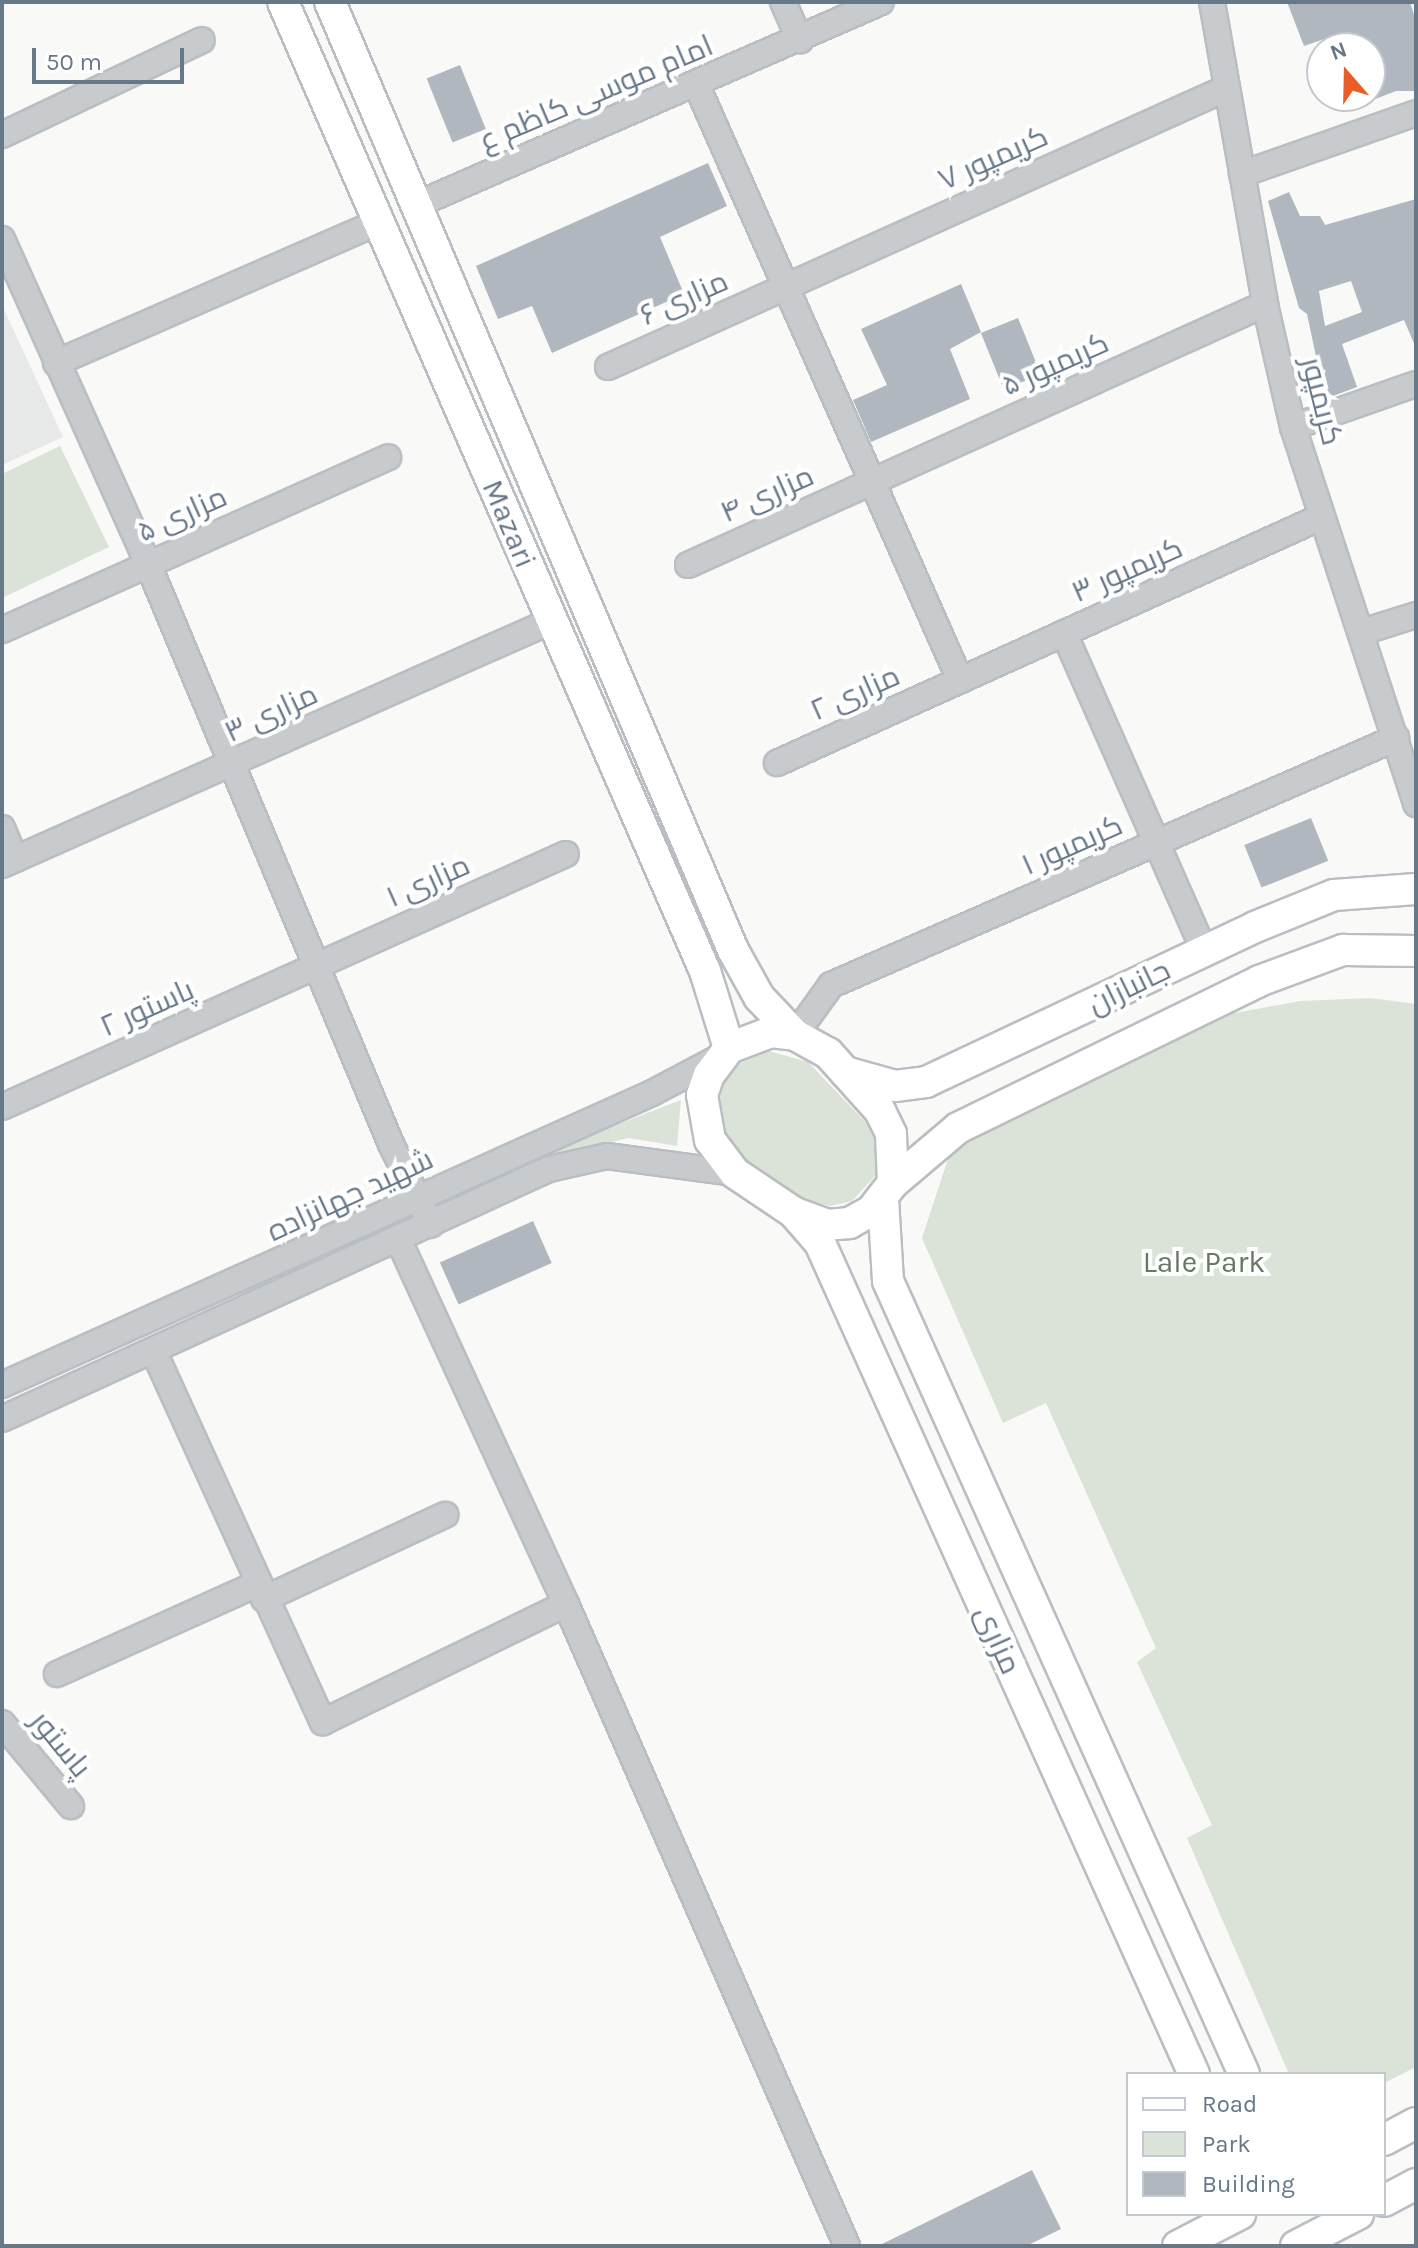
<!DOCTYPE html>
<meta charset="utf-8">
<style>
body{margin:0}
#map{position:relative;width:1418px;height:2248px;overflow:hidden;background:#f9f9f7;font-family:Karla,Cairo,sans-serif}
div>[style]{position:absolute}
.built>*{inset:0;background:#e7e8e8}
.green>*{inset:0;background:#dbe2d8}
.building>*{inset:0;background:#b0b7be;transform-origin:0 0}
.roads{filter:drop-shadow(2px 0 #babec2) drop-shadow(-2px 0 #babec2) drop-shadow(0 2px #babec2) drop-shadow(0 -2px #babec2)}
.minor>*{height:24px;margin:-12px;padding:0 12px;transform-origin:12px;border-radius:12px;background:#c7cbce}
.major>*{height:30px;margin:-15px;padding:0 15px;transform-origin:15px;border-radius:15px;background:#fff}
span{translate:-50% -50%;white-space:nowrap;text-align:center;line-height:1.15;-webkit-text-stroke:8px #fff;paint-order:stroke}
.street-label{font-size:30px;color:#677889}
.park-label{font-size:30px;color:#667a63}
.frame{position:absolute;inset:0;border:4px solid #677889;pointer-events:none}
.legend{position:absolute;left:1126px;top:2072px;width:260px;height:144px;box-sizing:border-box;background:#fff;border:2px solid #c2c9d0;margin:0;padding:10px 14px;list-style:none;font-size:24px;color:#677889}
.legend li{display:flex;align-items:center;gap:16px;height:40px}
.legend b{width:40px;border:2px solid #c2c9d0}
.north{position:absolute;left:1306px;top:32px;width:80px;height:80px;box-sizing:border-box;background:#fff;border:2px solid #c2c9d0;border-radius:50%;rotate:340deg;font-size:22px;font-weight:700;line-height:32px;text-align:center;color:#677889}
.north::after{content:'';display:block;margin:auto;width:28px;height:36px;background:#e95e27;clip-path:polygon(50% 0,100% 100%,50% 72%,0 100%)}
.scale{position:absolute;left:32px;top:48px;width:152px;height:36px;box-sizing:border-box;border:4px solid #677889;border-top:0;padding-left:10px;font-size:24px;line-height:28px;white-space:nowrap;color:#677889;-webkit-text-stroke:6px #fff;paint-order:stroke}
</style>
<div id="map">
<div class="built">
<div style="clip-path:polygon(2px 305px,63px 437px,2px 465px)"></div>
</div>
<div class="green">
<div style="clip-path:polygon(60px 446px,109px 547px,2px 598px,2px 474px)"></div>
<div style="clip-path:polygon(1370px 998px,1416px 1004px,1416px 2067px,1384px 2083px,1384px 2074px,1289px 2074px,1187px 1838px,1212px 1825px,1137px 1662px,1156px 1648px,1046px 1403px,1003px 1423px,922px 1238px,952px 1147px,1234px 1013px,1301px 1001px)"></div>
<div style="clip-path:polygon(769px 1051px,808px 1062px,875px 1132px,880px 1163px,876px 1175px,852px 1201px,830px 1206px,803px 1199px,742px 1158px,721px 1134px,717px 1108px,725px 1081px,740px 1063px)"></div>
<div style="clip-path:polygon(681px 1100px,677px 1146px,629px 1138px,523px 1161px)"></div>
</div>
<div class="building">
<div style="clip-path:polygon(1287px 2px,1410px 2px,1416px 21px,1416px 91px,1396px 91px,1370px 101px,1370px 48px,1342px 48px,1336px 35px,1304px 46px)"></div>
<div style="left:460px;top:65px;width:69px;height:36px;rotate:68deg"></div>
<div style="clip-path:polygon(708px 163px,727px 206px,660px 237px,684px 294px,552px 353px,532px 306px,498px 319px,476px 266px)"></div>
<div style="clip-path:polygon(evenodd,1289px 192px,1300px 216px,1320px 216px,1325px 225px,1416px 199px,1416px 348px,1404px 320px,1342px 344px,1357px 387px,1325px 399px,1307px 314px,1299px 308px,1268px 201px,1289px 192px,1351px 281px,1362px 312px,1325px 326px,1319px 291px,1351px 281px)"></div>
<div style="clip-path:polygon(961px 284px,981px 332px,950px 349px,970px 399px,871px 442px,853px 400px,887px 385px,861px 329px)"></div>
<div style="left:1018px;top:318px;width:61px;height:40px;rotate:68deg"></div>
<div style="left:1311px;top:818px;width:46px;height:72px;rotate:68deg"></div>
<div style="left:533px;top:1221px;width:46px;height:102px;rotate:66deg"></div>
<div style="clip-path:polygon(1032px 2170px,1061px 2229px,1026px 2246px,878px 2246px)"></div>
</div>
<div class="roads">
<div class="minor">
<div style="left:783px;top:2px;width:42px;rotate:65.9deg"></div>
<div style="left:1212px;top:2px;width:307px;rotate:80deg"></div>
<div style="left:1265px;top:304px;width:126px;rotate:77.2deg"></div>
<div style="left:1293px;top:427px;width:397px;rotate:71.9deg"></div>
<div style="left:697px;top:86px;width:650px;rotate:66.12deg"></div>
<div style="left:2px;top:135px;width:221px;rotate:-25.4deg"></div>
<div style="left:1242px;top:174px;width:184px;rotate:-19.3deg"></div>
<div style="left:416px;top:205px;width:507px;rotate:-23.58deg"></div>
<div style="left:2px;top:239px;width:356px;rotate:65.8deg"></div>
<div style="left:148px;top:564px;width:629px;rotate:67.27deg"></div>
<div style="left:391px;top:1144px;width:90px;rotate:63.7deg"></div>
<div style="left:56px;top:363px;width:352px;rotate:-23.6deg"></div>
<div style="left:608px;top:367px;width:679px;rotate:-24.26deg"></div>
<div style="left:1293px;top:427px;width:130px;rotate:-19.3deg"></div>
<div style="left:688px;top:565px;width:633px;rotate:-24.34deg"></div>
<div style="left:2px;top:630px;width:423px;rotate:-24.1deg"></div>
<div style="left:1362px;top:632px;width:57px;rotate:-17.5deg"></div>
<div style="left:1064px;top:633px;width:347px;rotate:66.2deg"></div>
<div style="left:777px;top:763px;width:597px;rotate:-24.33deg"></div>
<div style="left:2px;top:828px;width:34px;rotate:67deg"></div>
<div style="left:2px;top:865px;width:601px;rotate:-23.96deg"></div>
<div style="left:795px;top:1035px;width:62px;rotate:-54.2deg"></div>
<div style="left:831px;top:985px;width:617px;rotate:-23.61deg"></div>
<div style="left:2px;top:1107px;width:618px;rotate:-24.16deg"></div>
<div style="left:399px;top:1241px;width:400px;rotate:65.3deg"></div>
<div style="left:566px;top:1604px;width:701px;rotate:66.36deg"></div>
<div style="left:154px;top:1352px;width:407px;rotate:65.5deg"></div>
<div style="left:323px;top:1722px;width:270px;rotate:-25.9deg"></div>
<div style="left:2px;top:1385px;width:713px;rotate:-24.19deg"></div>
<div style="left:652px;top:1093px;width:79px;rotate:-27.9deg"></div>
<div style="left:2px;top:1419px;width:601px;rotate:-24.56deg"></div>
<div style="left:549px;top:1169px;width:59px;rotate:-12.6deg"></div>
<div style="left:607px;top:1156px;width:129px;rotate:7.6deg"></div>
<div style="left:264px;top:1599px;width:200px;rotate:-24.9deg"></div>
<div style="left:57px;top:1674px;width:219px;rotate:-24.2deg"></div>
<div style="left:2px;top:1723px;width:108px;rotate:50.3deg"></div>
</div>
<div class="major">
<div style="left:283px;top:2px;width:1057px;rotate:66.47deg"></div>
<div style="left:705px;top:971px;width:81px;rotate:72.7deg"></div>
<div style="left:330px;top:2px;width:1030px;rotate:66.97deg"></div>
<div style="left:733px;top:950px;width:54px;rotate:61deg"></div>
<div style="left:759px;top:997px;width:52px;rotate:46.5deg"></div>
<div style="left:771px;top:1032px;width:24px;rotate:7deg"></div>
<div style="left:795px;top:1035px;width:38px;rotate:29deg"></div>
<div style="left:828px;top:1053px;width:78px;rotate:48.1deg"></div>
<div style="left:880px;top:1111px;width:25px;rotate:64deg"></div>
<div style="left:891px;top:1134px;width:49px;rotate:87.7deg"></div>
<div style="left:893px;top:1183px;width:36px;rotate:128deg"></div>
<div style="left:871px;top:1211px;width:25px;rotate:151deg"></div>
<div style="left:849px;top:1223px;width:21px;rotate:175deg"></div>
<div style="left:828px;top:1225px;width:37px;rotate:-160deg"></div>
<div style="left:793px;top:1212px;width:70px;rotate:-146.1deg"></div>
<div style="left:735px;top:1173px;width:41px;rotate:-127.1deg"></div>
<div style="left:710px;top:1140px;width:46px;rotate:-100.1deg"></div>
<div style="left:702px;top:1095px;width:21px;rotate:-71deg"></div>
<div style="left:709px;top:1075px;width:34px;rotate:-53deg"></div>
<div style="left:729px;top:1048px;width:45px;rotate:-20.9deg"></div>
<div style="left:845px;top:1072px;width:52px;rotate:15.6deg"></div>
<div style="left:895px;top:1086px;width:31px;rotate:-7deg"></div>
<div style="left:926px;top:1082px;width:364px;rotate:-25.2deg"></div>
<div style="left:1255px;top:927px;width:85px;rotate:-22.1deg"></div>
<div style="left:1334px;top:895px;width:82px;rotate:-4.2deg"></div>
<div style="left:893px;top:1183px;width:85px;rotate:-40.2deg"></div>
<div style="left:958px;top:1128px;width:335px;rotate:-26deg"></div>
<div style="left:1259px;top:981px;width:90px;rotate:-20.3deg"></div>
<div style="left:1343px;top:950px;width:73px;rotate:0.8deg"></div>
<div style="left:883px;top:1199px;width:82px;rotate:86.5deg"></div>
<div style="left:888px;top:1281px;width:869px;rotate:65.82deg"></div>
<div style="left:793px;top:1212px;width:41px;rotate:48.9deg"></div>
<div style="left:820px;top:1243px;width:911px;rotate:65.77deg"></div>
<div style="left:1384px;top:2140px;width:36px;rotate:-28deg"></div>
<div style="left:1384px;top:2201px;width:36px;rotate:-28deg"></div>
<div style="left:1178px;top:2246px;width:70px;rotate:-27.3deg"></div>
<div style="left:1296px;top:2246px;width:70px;rotate:-27.3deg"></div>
</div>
</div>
<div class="street-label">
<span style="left:596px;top:93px;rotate:-23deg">امام موسی کاظم ع</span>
<span style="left:993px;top:158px;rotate:-24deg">کریمپور ۷</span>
<span style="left:684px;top:298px;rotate:-24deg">مزاری ۶</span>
<span style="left:1055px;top:364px;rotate:-24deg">کریمپور ۵</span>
<span style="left:1322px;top:401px;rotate:76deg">کریمپور</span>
<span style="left:767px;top:494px;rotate:-24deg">مزاری ۴</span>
<span style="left:182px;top:514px;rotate:-24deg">مزاری ۵</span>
<span style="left:509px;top:524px;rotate:67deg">Mazari</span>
<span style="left:1127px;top:570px;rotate:-24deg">کریمپور ۳</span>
<span style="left:855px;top:693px;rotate:-24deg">مزاری ۲</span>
<span style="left:271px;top:713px;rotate:-25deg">مزاری ۳</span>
<span style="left:1072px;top:845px;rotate:-24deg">کریمپور ۱</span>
<span style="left:428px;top:881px;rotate:-24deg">مزاری ۱</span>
<span style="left:1129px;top:987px;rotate:-26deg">جانبازان</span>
<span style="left:147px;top:1008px;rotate:-24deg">پاستور ۲</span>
<span style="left:350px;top:1195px;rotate:-25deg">شهید جهانزاده</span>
<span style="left:998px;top:1640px;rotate:66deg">مزاری</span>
<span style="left:61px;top:1744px;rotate:51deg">پاستور</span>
</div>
<div class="park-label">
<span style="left:1204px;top:1262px">Lale Park</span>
</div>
<div class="frame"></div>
<ul class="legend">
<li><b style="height:10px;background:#fff"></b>Road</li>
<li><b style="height:22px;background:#dbe2d8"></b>Park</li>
<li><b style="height:22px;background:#b0b7be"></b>Building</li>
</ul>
<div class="north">N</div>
<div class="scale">50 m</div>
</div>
